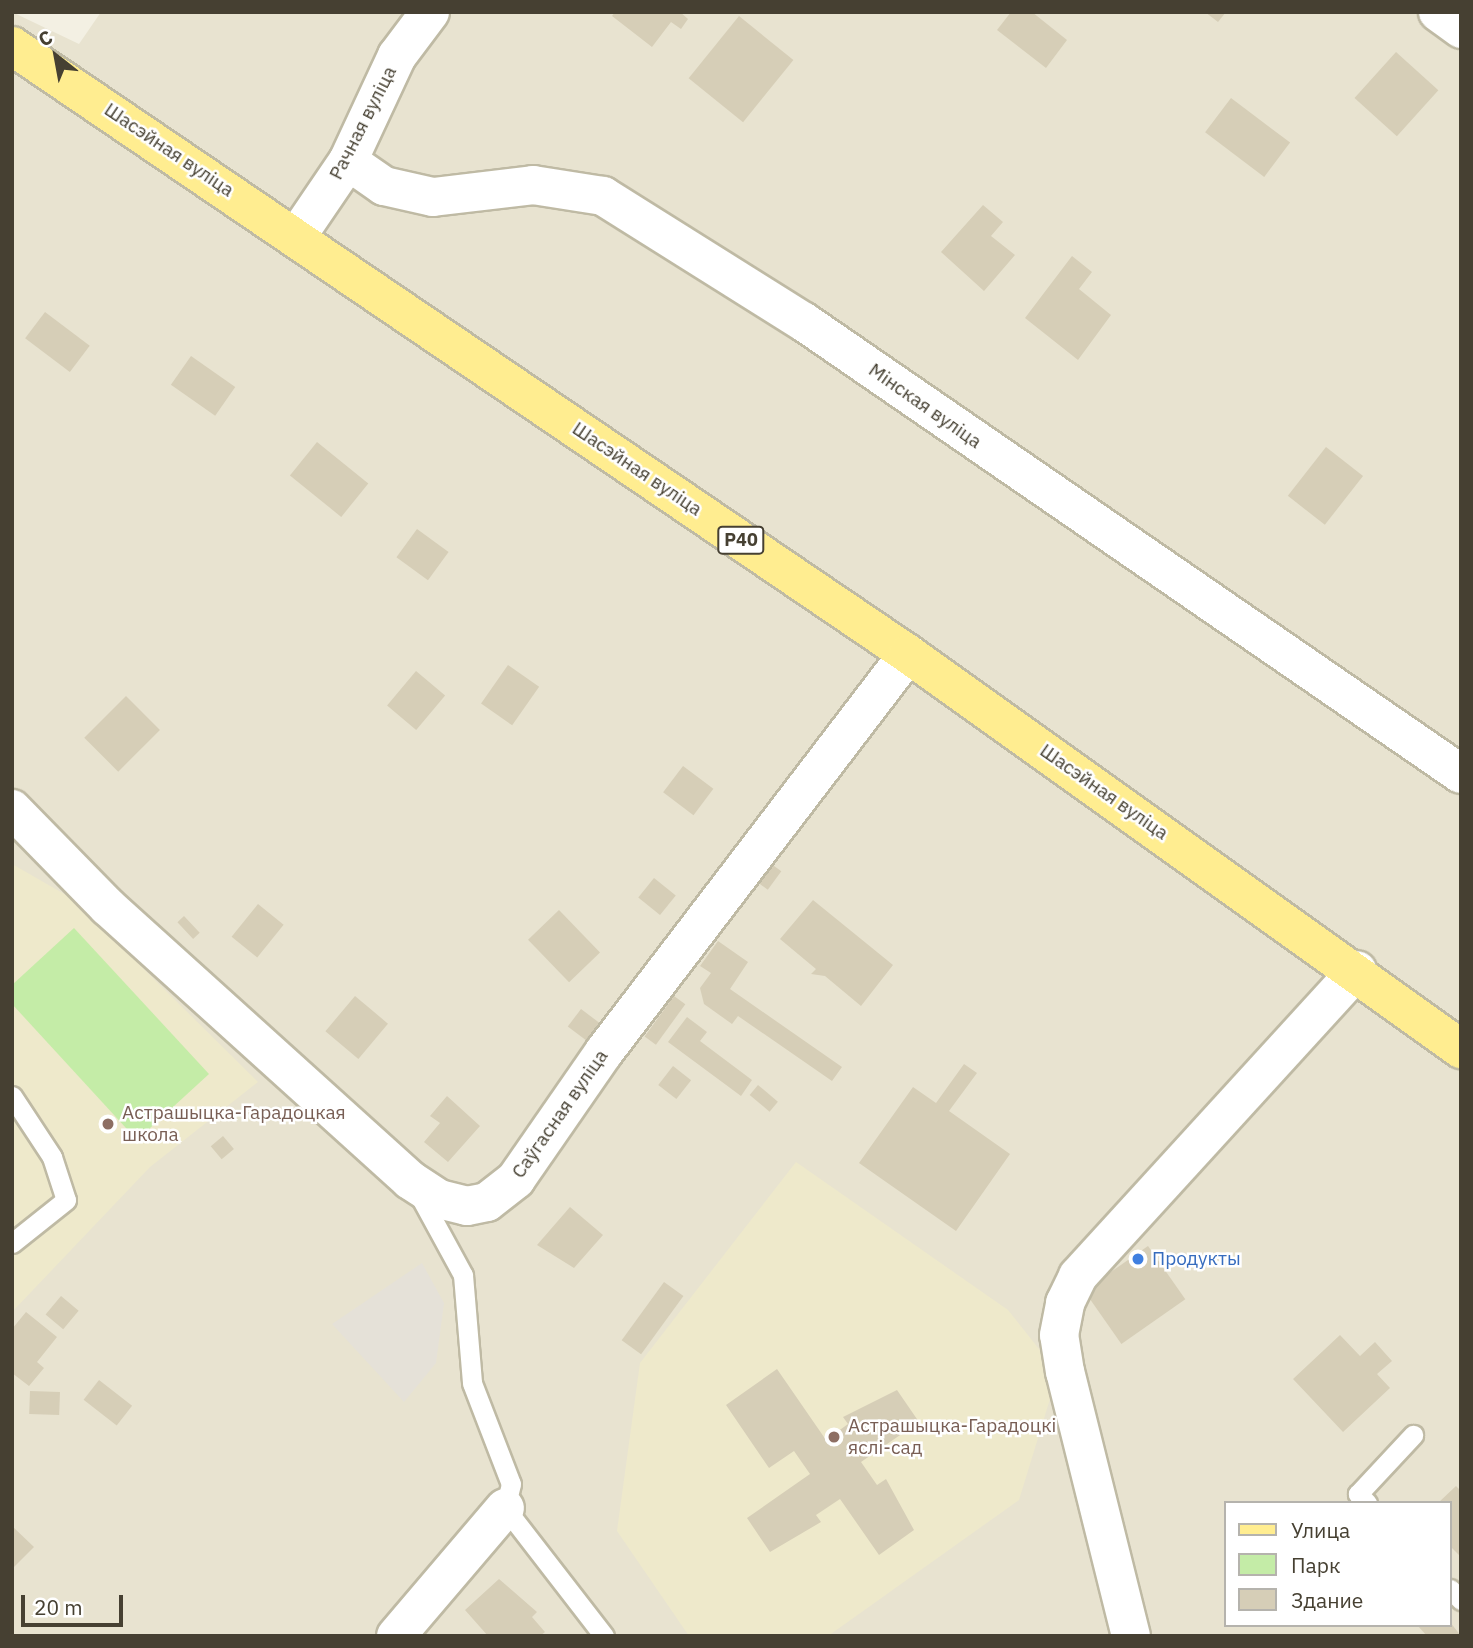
<!DOCTYPE html>
<meta charset="utf-8">
<style>
body{margin:0}
#map{position:relative;width:1473px;height:1648px;overflow:hidden;background:#f3f0e3;font-family:"IBM Plex Sans",sans-serif}
div>[style]{position:absolute}
.residential>*{inset:0;background:#e8e3d0}
.industrial>*{inset:0;background:#e5e1d8}
.education>*{inset:0;background:#eee9cb}
.green>*{inset:0;background:#c4eca7}
.building>*{inset:0;background:#d6ceb7;transform-origin:0 0}
.roads{filter:drop-shadow(2px 0 #bfbaa4) drop-shadow(-2px 0 #bfbaa4) drop-shadow(0 2px #bfbaa4) drop-shadow(0 -2px #bfbaa4)}
.lane>*{height:19px;margin:-9.5px;padding:0 9.5px;transform-origin:9.5px;border-radius:9.5px;background:#fff}
.street>*{height:38px;margin:-19px;padding:0 19px;transform-origin:19px;border-radius:19px;background:#fff}
.primary>*{height:38px;margin:-19px;padding:0 19px;transform-origin:19px;border-radius:19px;background:#ffed90}
.dots>*{width:19px;height:19px;translate:-50% -50%;box-sizing:border-box;border:4px solid #fff;border-radius:50%}
span{translate:-50% -50%;white-space:nowrap;text-align:center;line-height:1.15;-webkit-text-stroke:5px #fff;paint-order:stroke}
.shield-label span{padding:2px 5px;background:#fff;border:2px solid;border-radius:5px;-webkit-text-stroke-width:0}
.shield-label{font-size:18px;color:#464032;font-weight:700}
.street-label{font-size:19px;color:#464032}
.education-label{font-size:19px;color:#785e54}
.left{translate:0 -50%;text-align:left}
.shop-label{font-size:19px;color:#366cbe}
.frame{position:absolute;inset:0;border:14px solid #464032;pointer-events:none}
.legend{position:absolute;left:1224px;top:1501px;width:228px;height:126px;box-sizing:border-box;background:#fff;border:2px solid #b5b3ad;margin:0;padding:9px 12px;list-style:none;font-size:21px;color:#464032}
.legend li{display:flex;align-items:center;gap:14px;height:35px}
.legend b{width:35px;border:2px solid #b5b3ad}
.north{position:absolute;left:21px;top:21px;width:70px;height:70px;-webkit-text-stroke:5px #fff;paint-order:stroke;rotate:329deg;font-size:19px;font-weight:700;line-height:28px;text-align:center;color:#464032}
.north::after{content:'';display:block;margin:auto;width:24px;height:32px;background:#464032;clip-path:polygon(50% 0,100% 100%,50% 72%,0 100%)}
.scale{position:absolute;left:21px;top:1595px;width:102px;height:32px;box-sizing:border-box;border:4px solid #464032;border-top:0;padding-left:9px;font-size:21px;line-height:24px;white-space:nowrap;color:#464032;-webkit-text-stroke:5px #fff;paint-order:stroke}
</style>
<div id="map">
<div class="residential">
<div style="clip-path:polygon(evenodd,12px 12px,79px 44px,101px 12px,1461px 12px,1461px 1636px,12px 1636px,12px 12px,1226px 1503px,1450px 1503px,1450px 1625px,1226px 1625px,1226px 1503px)"></div>
</div>
<div class="industrial">
<div style="clip-path:polygon(422px 1263px,444px 1303px,436px 1363px,404px 1402px,332px 1324px)"></div>
</div>
<div class="education">
<div style="clip-path:polygon(12px 864px,73px 899px,258px 1082px,150px 1167px,12px 1312px)"></div>
<div style="clip-path:polygon(796px 1162px,1008px 1310px,1058px 1373px,1019px 1500px,828px 1636px,689px 1636px,617px 1531px,640px 1363px)"></div>
</div>
<div class="green">
<div style="clip-path:polygon(74px 928px,209px 1074px,137px 1140px,12px 1004px,12px 985px)"></div>
</div>
<div class="building">
<div style="clip-path:polygon(615px 12px,680px 12px,688px 19px,681px 29px,671px 22px,652px 47px,612px 16px)"></div>
<div style="clip-path:polygon(1011px 12px,1032px 12px,1067px 40px,1046px 68px,997px 30px)"></div>
<div style="clip-path:polygon(1205px 12px,1226px 12px,1218px 22px)"></div>
<div style="left:739px;top:16px;width:70px;height:80px;rotate:39deg"></div>
<div style="left:1396px;top:52px;width:57px;height:62px;rotate:42deg"></div>
<div style="left:1231px;top:98px;width:74px;height:43px;rotate:37deg"></div>
<div style="clip-path:polygon(983px 205px,1003px 222px,991px 236px,1015px 255px,984px 291px,941px 252px)"></div>
<div style="clip-path:polygon(1072px 256px,1092px 272px,1079px 289px,1111px 315px,1078px 360px,1025px 318px)"></div>
<div style="left:45px;top:312px;width:56px;height:33px;rotate:37deg"></div>
<div style="left:191px;top:356px;width:54px;height:35px;rotate:35deg"></div>
<div style="left:317px;top:442px;width:66px;height:43px;rotate:39deg"></div>
<div style="left:1326px;top:447px;width:47px;height:62px;rotate:38deg"></div>
<div style="left:417px;top:529px;width:39px;height:35px;rotate:36deg"></div>
<div style="left:508px;top:665px;width:38px;height:47px;rotate:35deg"></div>
<div style="left:416px;top:671px;width:38px;height:45px;rotate:40deg"></div>
<div style="left:126px;top:696px;width:48px;height:59px;rotate:45deg"></div>
<div style="left:683px;top:766px;width:38px;height:33px;rotate:37deg"></div>
<div style="left:770px;top:863px;width:14px;height:23px;rotate:36deg"></div>
<div style="left:654px;top:878px;width:28px;height:25px;rotate:39deg"></div>
<div style="clip-path:polygon(813px 900px,893px 965px,861px 1006px,825px 976px,811px 974px,816px 969px,780px 939px)"></div>
<div style="left:258px;top:904px;width:33px;height:42px;rotate:39deg"></div>
<div style="left:559px;top:910px;width:59px;height:43px;rotate:46deg"></div>
<div style="left:184px;top:916px;width:23px;height:9px;rotate:47deg"></div>
<div style="clip-path:polygon(718px 941px,748px 962px,730px 989px,842px 1067px,832px 1081px,738px 1016px,732px 1024px,704px 1004px,700px 988px,711px 973px,700px 966px)"></div>
<div style="left:355px;top:996px;width:43px;height:46px;rotate:40deg"></div>
<div style="left:674px;top:996px;width:14px;height:50px;rotate:36deg"></div>
<div style="left:581px;top:1009px;width:30px;height:22px;rotate:37deg"></div>
<div style="clip-path:polygon(687px 1017px,707px 1032px,700px 1041px,752px 1080px,741px 1096px,668px 1042px)"></div>
<div style="clip-path:polygon(964px 1064px,977px 1073px,949px 1111px,1010px 1154px,956px 1231px,859px 1163px,913px 1087px,936px 1103px)"></div>
<div style="left:673px;top:1066px;width:23px;height:24px;rotate:38deg"></div>
<div style="left:758px;top:1085px;width:26px;height:13px;rotate:40deg"></div>
<div style="clip-path:polygon(447px 1096px,480px 1126px,448px 1162px,424px 1142px,440px 1123px,430px 1116px)"></div>
<div style="left:223px;top:1136px;width:17px;height:16px;rotate:50deg"></div>
<div style="clip-path:polygon(570px 1207px,603px 1235px,574px 1268px,537px 1245px)"></div>
<div style="left:1148px;top:1246px;width:65px;height:78px;rotate:55deg"></div>
<div style="left:664px;top:1282px;width:24px;height:72px;rotate:36deg"></div>
<div style="left:61px;top:1296px;width:23px;height:24px;rotate:40deg"></div>
<div style="clip-path:polygon(26px 1312px,57px 1337px,37px 1362px,44px 1368px,29px 1386px,12px 1373px,12px 1329px)"></div>
<div style="clip-path:polygon(1340px 1335px,1360px 1356px,1375px 1342px,1392px 1361px,1377px 1374px,1390px 1388px,1343px 1432px,1293px 1379px)"></div>
<div style="clip-path:polygon(777px 1369px,826px 1440px,848px 1424px,843px 1417px,897px 1390px,919px 1422px,861px 1462px,877px 1485px,886px 1479px,914px 1530px,879px 1555px,840px 1499px,816px 1515px,821px 1522px,770px 1552px,747px 1518px,810px 1474px,794px 1451px,769px 1468px,726px 1405px)"></div>
<div style="left:99px;top:1380px;width:42px;height:25px;rotate:38deg"></div>
<div style="left:30px;top:1391px;width:30px;height:23px;rotate:2deg"></div>
<div style="clip-path:polygon(1456px 1486px,1461px 1491px,1461px 1557px,1450px 1546px,1450px 1503px,1438px 1503px)"></div>
<div style="clip-path:polygon(12px 1526px,34px 1547px,12px 1569px)"></div>
<div style="clip-path:polygon(499px 1579px,537px 1612px,532px 1617px,545px 1632px,540px 1636px,488px 1636px,465px 1610px)"></div>
<div style="clip-path:polygon(1450px 1622px,1461px 1636px,1427px 1636px,1417px 1625px)"></div>
</div>
<div class="roads">
<div class="lane">
<div style="left:12px;top:1096px;width:73px;rotate:56.7deg"></div>
<div style="left:52px;top:1157px;width:45px;rotate:72deg"></div>
<div style="left:66px;top:1200px;width:69px;rotate:141.5deg"></div>
<div style="left:421px;top:1198px;width:88px;rotate:61.4deg"></div>
<div style="left:463px;top:1275px;width:108px;rotate:85.2deg"></div>
<div style="left:472px;top:1383px;width:108px;rotate:68.9deg"></div>
<div style="left:511px;top:1484px;width:25px;rotate:104deg"></div>
<div style="left:505px;top:1508px;width:162px;rotate:52.3deg"></div>
<div style="left:1367px;top:1503px;width:13px;rotate:-135deg"></div>
<div style="left:1358px;top:1494px;width:81px;rotate:-47deg"></div>
<div style="left:1450px;top:1589px;width:16px;rotate:45deg"></div>
</div>
<div class="street">
<div style="left:1438px;top:12px;width:29px;rotate:36deg"></div>
<div style="left:348px;top:161px;width:44px;rotate:34.8deg"></div>
<div style="left:384px;top:186px;width:50px;rotate:12.7deg"></div>
<div style="left:433px;top:197px;width:101px;rotate:-6.8deg"></div>
<div style="left:533px;top:185px;width:71px;rotate:8.9deg"></div>
<div style="left:603px;top:196px;width:237px;rotate:32.1deg"></div>
<div style="left:804px;top:322px;width:797px;rotate:34.53deg"></div>
<div style="left:297px;top:236px;width:91px;rotate:-55.8deg"></div>
<div style="left:348px;top:161px;width:116px;rotate:-65deg"></div>
<div style="left:397px;top:56px;width:55px;rotate:-53.1deg"></div>
<div style="left:12px;top:809px;width:137px;rotate:45.6deg"></div>
<div style="left:108px;top:907px;width:407px;rotate:42.1deg"></div>
<div style="left:410px;top:1180px;width:35px;rotate:33deg"></div>
<div style="left:439px;top:1199px;width:29px;rotate:14deg"></div>
<div style="left:467px;top:1206px;width:20px;rotate:-11deg"></div>
<div style="left:487px;top:1202px;width:37px;rotate:-38deg"></div>
<div style="left:516px;top:1179px;width:155px;rotate:-55.3deg"></div>
<div style="left:604px;top:1052px;width:501px;rotate:-52.63deg"></div>
<div style="left:396px;top:1636px;width:168px;rotate:-49.6deg"></div>
<div style="left:1131px;top:1636px;width:272px;rotate:-104deg"></div>
<div style="left:1065px;top:1372px;width:37px;rotate:-99deg"></div>
<div style="left:1059px;top:1335px;width:33px;rotate:-79deg"></div>
<div style="left:1065px;top:1303px;width:30px;rotate:-64deg"></div>
<div style="left:1078px;top:1276px;width:414px;rotate:-47.6deg"></div>
</div>
<div class="primary">
<div style="left:12px;top:46px;width:1083px;rotate:34.16deg"></div>
<div style="left:908px;top:654px;width:680px;rotate:35.54deg"></div>
</div>
</div>
<div class="dots">
<div style="left:108px;top:1124px;background:#8d6e63"></div>
<div style="left:1138px;top:1259px;background:#3f7fe0"></div>
<div style="left:834px;top:1437px;background:#8d6e63"></div>
</div>
<div class="shield-label">
<span style="left:741px;top:540px">Р40</span>
</div>
<div class="street-label">
<span style="left:363px;top:123px;rotate:-63deg">Рачная вуліца</span>
<span style="left:169px;top:150px;rotate:34deg">Шасэйная вуліца</span>
<span style="left:925px;top:406px;rotate:35deg">Мінская вуліца</span>
<span style="left:637px;top:469px;rotate:34deg">Шасэйная вуліца</span>
<span style="left:1104px;top:792px;rotate:35deg">Шасэйная вуліца</span>
<span style="left:560px;top:1114px;rotate:-55deg">Саўгасная вуліца</span>
</div>
<div class="education-label">
<span class="left" style="left:122px;top:1124px">Астрашыцка-Гарадоцкая<br>школа</span>
<span class="left" style="left:848px;top:1437px">Астрашыцка-Гарадоцкі<br>яслі-сад</span>
</div>
<div class="shop-label">
<span class="left" style="left:1152px;top:1259px">Продукты</span>
</div>
<div class="frame"></div>
<ul class="legend">
<li><b style="height:9px;background:#ffed90"></b>Улица</li>
<li><b style="height:19px;background:#c4eca7"></b>Парк</li>
<li><b style="height:19px;background:#d6ceb7"></b>Здание</li>
</ul>
<div class="north">С</div>
<div class="scale">20 m</div>
</div>
